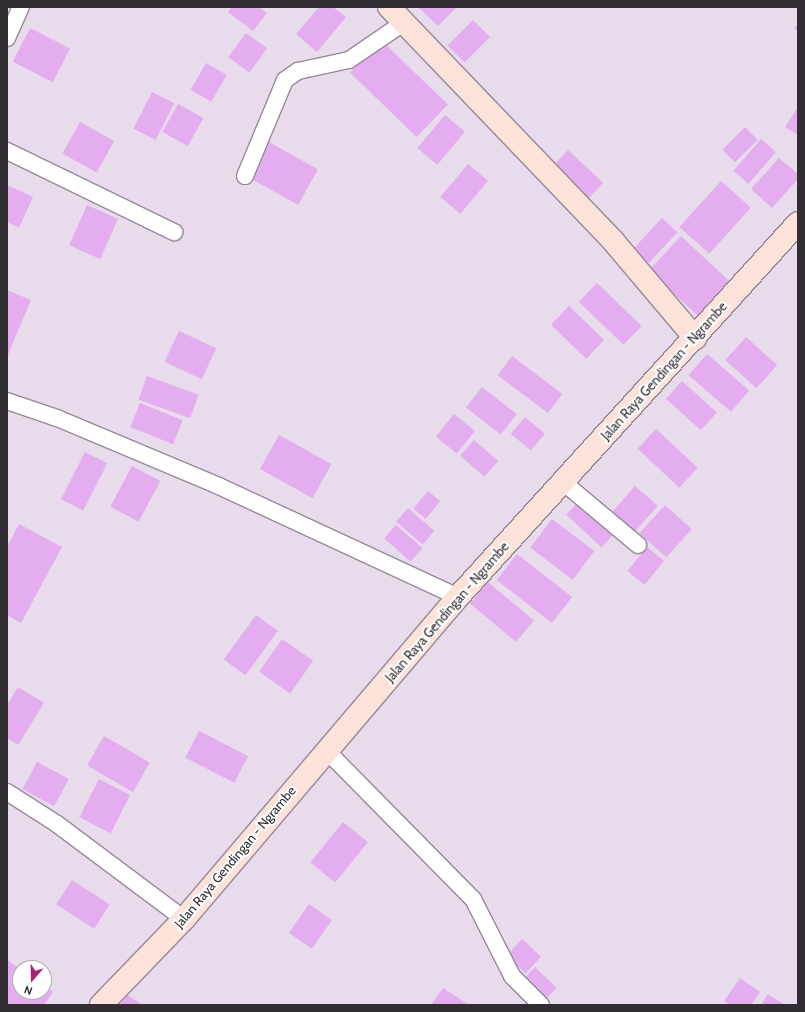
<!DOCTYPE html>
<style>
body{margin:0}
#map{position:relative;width:805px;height:1012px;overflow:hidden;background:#e8dbeb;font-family:Cabin,sans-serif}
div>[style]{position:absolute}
.building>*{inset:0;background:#e4adef;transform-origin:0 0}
.roads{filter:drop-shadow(1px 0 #968999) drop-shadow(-1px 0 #968999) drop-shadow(0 1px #968999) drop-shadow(0 -1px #968999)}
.street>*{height:16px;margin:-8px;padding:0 8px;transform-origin:8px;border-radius:8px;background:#fff}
.secondary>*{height:22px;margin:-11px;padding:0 11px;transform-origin:11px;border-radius:11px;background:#fde2da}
span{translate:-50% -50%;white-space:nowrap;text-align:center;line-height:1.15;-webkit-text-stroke:4px #fff;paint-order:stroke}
.street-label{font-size:13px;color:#322d33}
.frame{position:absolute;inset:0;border:8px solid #322d33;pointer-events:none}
.north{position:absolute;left:12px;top:960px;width:40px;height:40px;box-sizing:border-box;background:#fff;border:1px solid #adabad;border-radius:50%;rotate:200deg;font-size:11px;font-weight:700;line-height:16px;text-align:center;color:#322d33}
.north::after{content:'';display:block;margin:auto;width:14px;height:18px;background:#a5226f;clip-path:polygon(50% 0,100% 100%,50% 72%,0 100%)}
</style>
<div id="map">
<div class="building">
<div style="clip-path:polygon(232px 7px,258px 7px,267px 13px,253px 31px,228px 12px)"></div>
<div style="clip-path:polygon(319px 7px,333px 7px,346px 17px,317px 52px,296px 34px)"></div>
<div style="clip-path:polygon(418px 7px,457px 7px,438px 26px)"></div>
<div style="left:473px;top:20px;width:24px;height:36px;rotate:45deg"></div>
<div style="clip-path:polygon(798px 23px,798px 31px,794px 29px)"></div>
<div style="left:30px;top:28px;width:45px;height:38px;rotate:27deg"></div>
<div style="left:246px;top:33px;width:26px;height:30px;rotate:36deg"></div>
<div style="left:381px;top:40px;width:93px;height:45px;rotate:44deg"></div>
<div style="left:206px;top:63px;width:24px;height:31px;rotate:30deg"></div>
<div style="left:152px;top:92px;width:25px;height:41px;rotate:27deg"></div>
<div style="left:178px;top:104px;width:29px;height:32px;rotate:29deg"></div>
<div style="clip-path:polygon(798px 107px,798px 135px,785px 127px)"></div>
<div style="left:445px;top:115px;width:26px;height:43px;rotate:40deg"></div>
<div style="left:80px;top:122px;width:39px;height:36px;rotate:29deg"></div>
<div style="left:745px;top:127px;width:18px;height:32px;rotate:45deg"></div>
<div style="left:761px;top:139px;width:20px;height:42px;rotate:41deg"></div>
<div style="left:269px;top:142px;width:56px;height:41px;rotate:29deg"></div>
<div style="left:568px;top:150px;width:48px;height:24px;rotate:43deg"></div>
<div style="clip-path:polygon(779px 158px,798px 174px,798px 179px,772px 208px,751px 189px)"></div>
<div style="left:468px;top:164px;width:26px;height:43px;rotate:40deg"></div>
<div style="left:721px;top:181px;width:40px;height:62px;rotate:42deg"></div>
<div style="clip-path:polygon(7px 185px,33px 197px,19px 228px,7px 222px)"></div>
<div style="left:87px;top:205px;width:34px;height:44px;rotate:24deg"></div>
<div style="left:662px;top:218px;width:21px;height:42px;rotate:43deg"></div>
<div style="left:681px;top:236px;width:70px;height:47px;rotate:43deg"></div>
<div style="left:597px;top:283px;width:62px;height:26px;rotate:44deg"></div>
<div style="clip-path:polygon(7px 290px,31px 300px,7px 357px)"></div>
<div style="left:569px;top:306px;width:49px;height:26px;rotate:44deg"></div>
<div style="left:179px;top:331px;width:41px;height:34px;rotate:25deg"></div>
<div style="left:746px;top:337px;width:42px;height:31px;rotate:42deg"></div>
<div style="left:707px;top:354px;width:56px;height:28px;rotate:41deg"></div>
<div style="left:512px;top:356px;width:63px;height:24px;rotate:37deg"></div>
<div style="left:147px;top:376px;width:55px;height:25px;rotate:20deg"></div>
<div style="left:682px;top:381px;width:47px;height:24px;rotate:42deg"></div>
<div style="left:482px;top:387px;width:44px;height:26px;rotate:38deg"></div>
<div style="left:140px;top:403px;width:46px;height:26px;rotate:22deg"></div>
<div style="left:454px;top:414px;width:27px;height:29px;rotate:39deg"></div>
<div style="left:525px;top:417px;width:26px;height:22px;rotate:40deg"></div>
<div style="left:656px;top:429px;width:57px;height:27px;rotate:43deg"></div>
<div style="left:279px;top:435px;width:60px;height:39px;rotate:29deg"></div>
<div style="left:474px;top:440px;width:32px;height:21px;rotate:41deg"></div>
<div style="left:85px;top:452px;width:25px;height:53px;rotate:27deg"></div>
<div style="left:132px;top:466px;width:32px;height:46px;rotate:28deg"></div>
<div style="left:635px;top:486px;width:30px;height:38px;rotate:41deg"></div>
<div style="left:428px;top:491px;width:16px;height:23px;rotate:40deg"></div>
<div style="left:580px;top:500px;width:48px;height:20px;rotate:43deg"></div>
<div style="left:665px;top:505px;width:36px;height:38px;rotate:42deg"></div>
<div style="left:408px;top:508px;width:35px;height:18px;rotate:41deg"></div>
<div style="left:552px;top:519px;width:53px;height:36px;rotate:37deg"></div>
<div style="clip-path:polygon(19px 524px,62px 547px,21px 623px,7px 615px,7px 547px)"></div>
<div style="left:396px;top:525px;width:35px;height:18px;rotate:41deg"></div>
<div style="left:647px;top:547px;width:22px;height:31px;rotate:39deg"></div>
<div style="left:517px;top:554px;width:70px;height:33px;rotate:38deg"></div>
<div style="left:488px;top:582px;width:60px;height:28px;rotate:40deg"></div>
<div style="left:256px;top:615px;width:27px;height:55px;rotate:36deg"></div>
<div style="left:282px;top:639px;width:38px;height:40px;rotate:35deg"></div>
<div style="clip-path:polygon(18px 687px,44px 703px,18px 745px,7px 738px,7px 705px)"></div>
<div style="left:199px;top:731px;width:55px;height:30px;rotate:27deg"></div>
<div style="left:104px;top:736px;width:53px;height:34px;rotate:30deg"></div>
<div style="left:37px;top:762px;width:36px;height:31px;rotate:28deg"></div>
<div style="left:99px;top:779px;width:35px;height:43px;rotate:27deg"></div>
<div style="left:343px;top:822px;width:32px;height:52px;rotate:39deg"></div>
<div style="left:72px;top:880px;width:45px;height:29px;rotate:33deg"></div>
<div style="left:309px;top:904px;width:28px;height:35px;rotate:35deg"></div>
<div style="left:522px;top:939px;width:26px;height:23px;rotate:43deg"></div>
<div style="clip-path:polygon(7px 960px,20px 969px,20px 992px,44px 992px,44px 985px,53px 992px,44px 1005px,7px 1005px)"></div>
<div style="left:535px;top:967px;width:30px;height:18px;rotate:44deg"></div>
<div style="clip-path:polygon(740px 978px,760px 992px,751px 1005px,729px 1005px,724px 1001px)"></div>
<div style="clip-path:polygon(443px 988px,469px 1005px,431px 1005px)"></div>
<div style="clip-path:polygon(768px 994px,785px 1005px,761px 1005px)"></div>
<div style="clip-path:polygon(127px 995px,143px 1005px,120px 1005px)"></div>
</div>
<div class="roads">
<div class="street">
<div style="left:7px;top:38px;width:34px;rotate:-66deg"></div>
<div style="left:7px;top:151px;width:186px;rotate:25.9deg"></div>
<div style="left:245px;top:176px;width:104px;rotate:-67.4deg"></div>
<div style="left:285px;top:80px;width:16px;rotate:-35deg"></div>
<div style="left:298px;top:71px;width:52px;rotate:-12.2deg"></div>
<div style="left:349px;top:60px;width:65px;rotate:-34.4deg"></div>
<div style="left:7px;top:401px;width:53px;rotate:18.8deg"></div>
<div style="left:57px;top:418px;width:176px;rotate:22.8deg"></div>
<div style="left:219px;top:486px;width:264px;rotate:24.9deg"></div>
<div style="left:563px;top:482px;width:98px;rotate:40deg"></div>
<div style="left:326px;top:750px;width:209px;rotate:45.4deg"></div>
<div style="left:473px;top:899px;width:86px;rotate:63.1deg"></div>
<div style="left:512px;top:976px;width:41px;rotate:45deg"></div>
<div style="left:7px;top:792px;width:59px;rotate:32.6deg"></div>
<div style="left:57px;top:824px;width:159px;rotate:36.8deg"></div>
</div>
<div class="secondary">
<div style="left:389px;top:7px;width:325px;rotate:46.2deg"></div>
<div style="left:614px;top:242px;width:126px;rotate:49.8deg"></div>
<div style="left:101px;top:1005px;width:120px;rotate:-46deg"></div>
<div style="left:184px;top:919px;width:423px;rotate:-49.6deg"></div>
<div style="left:458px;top:597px;width:505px;rotate:-47.73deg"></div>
</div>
</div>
<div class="street-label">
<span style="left:664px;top:371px;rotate:-48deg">Jalan Raya Gendingan - Ngrambe</span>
<span style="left:447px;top:612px;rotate:-49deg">Jalan Raya Gendingan - Ngrambe</span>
<span style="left:235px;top:857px;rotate:-50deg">Jalan Raya Gendingan - Ngrambe</span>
</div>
<div class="frame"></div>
<div class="north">N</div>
</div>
